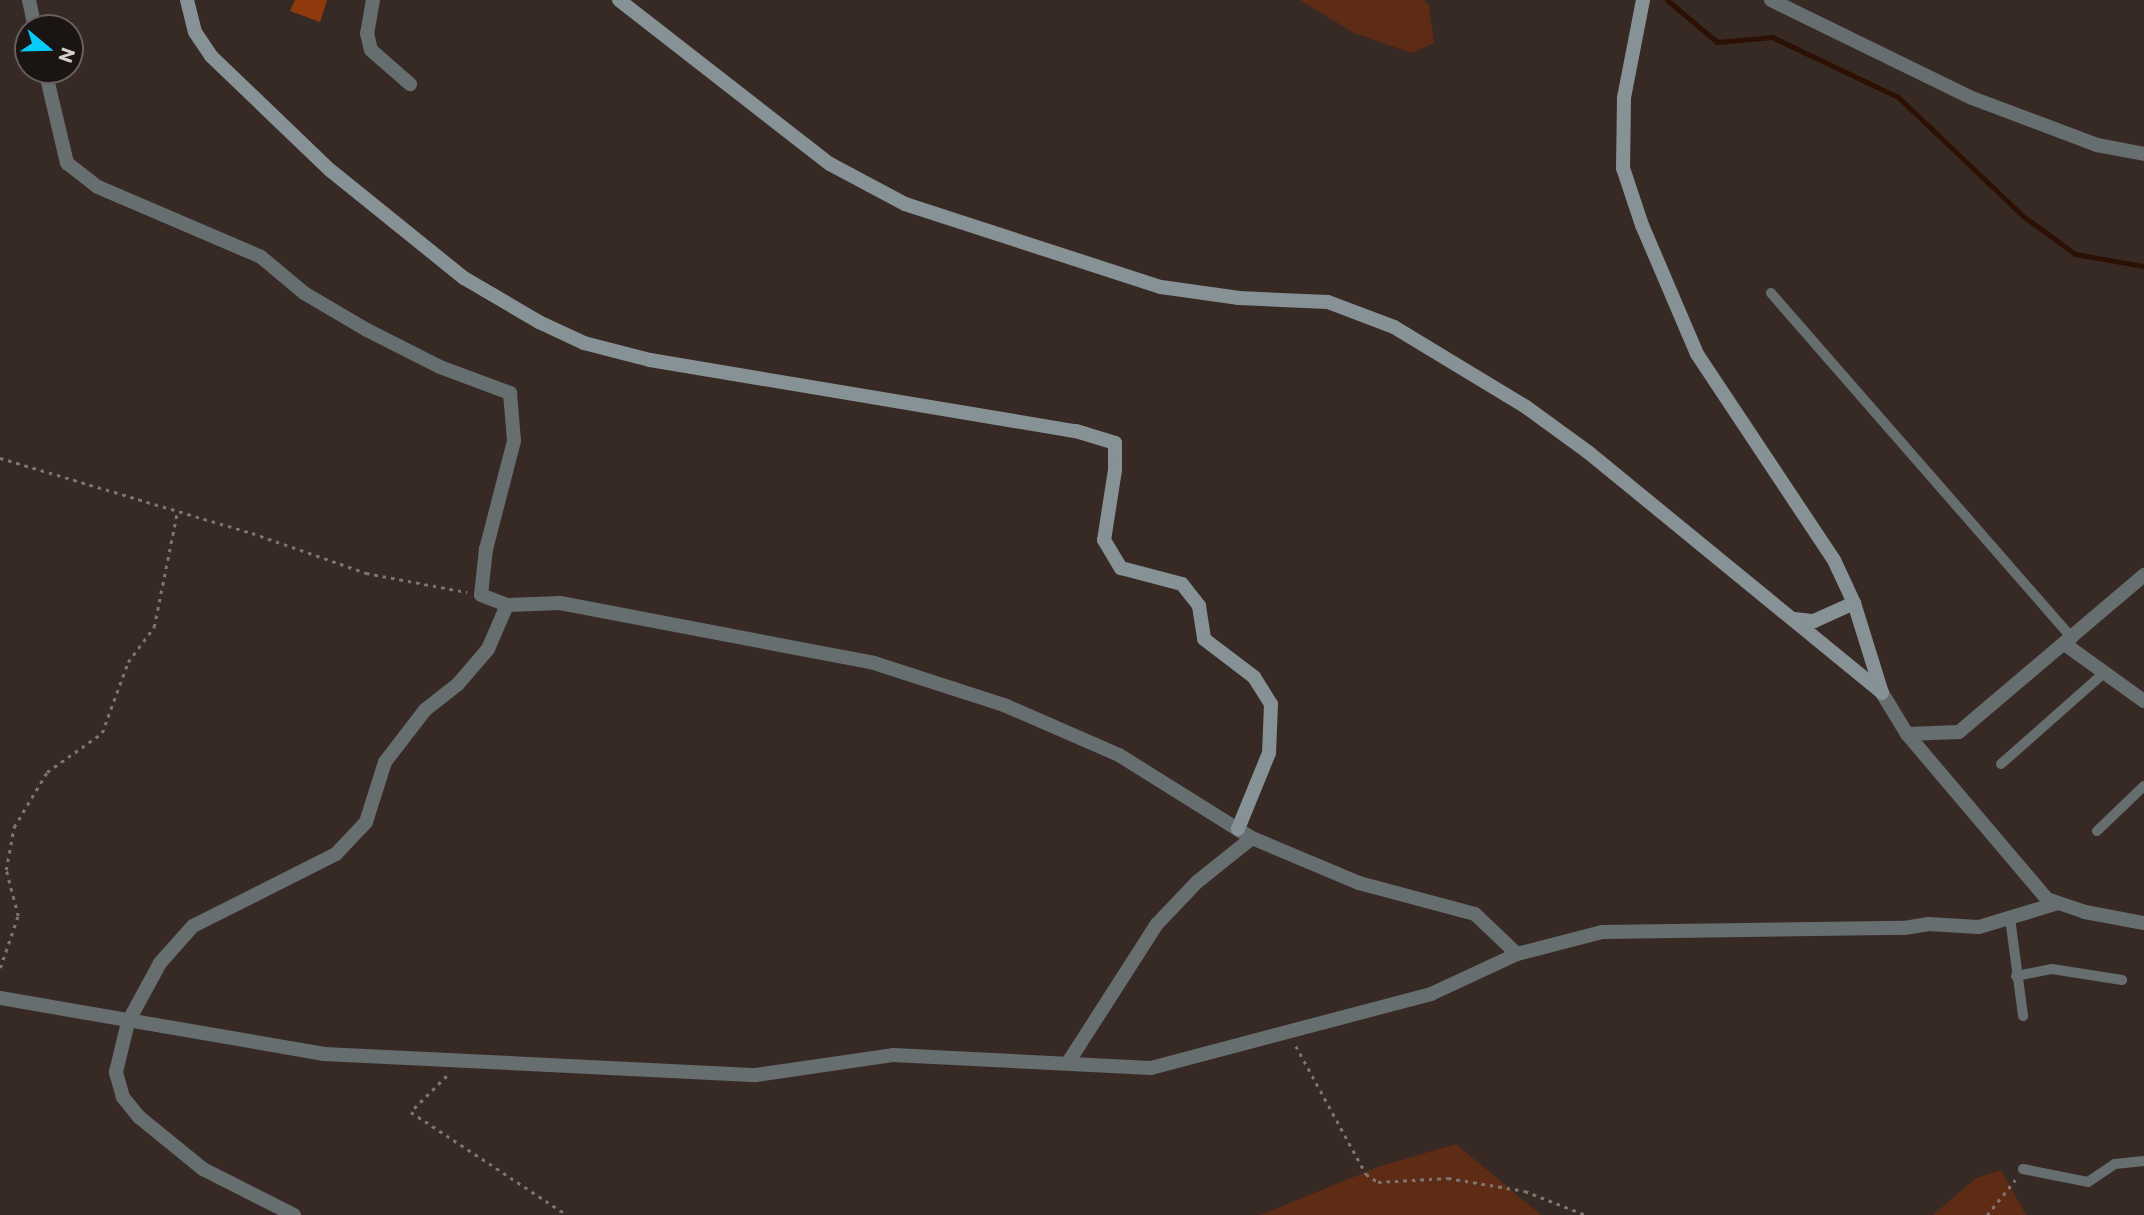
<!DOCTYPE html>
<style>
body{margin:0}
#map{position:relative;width:2144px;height:1215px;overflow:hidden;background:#372a25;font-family:Commissioner,sans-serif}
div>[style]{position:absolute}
.green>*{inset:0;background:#5e2b15}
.stream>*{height:5px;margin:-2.5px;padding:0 2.5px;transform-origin:2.5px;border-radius:2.5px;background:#2c1004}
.building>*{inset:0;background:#8f390d}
.path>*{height:2.5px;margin-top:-1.25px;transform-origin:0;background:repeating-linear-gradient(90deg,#7f7470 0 3.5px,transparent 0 8.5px)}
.lane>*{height:10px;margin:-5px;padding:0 5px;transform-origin:5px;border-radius:5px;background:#676e70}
.street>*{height:14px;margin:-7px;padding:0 7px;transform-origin:7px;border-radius:7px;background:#676e70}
.secondary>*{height:14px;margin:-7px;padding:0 7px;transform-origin:7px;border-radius:7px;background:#879296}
span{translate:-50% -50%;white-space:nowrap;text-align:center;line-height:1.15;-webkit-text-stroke:5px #1a1412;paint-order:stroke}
.north{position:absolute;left:14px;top:14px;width:70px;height:70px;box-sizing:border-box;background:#1a1412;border:2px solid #665f5d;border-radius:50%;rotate:109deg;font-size:19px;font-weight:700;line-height:28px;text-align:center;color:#d8d0cd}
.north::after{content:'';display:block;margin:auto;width:24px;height:32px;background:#06cbf9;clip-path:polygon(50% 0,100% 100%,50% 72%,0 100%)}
</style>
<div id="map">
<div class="green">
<div style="clip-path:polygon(1300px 0,1424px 0,1429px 6px,1434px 43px,1412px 53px,1354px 33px)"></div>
<div style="clip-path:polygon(1456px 1144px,1541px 1215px,1260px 1215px,1378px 1167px)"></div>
<div style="clip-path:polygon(2001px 1170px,2026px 1215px,1933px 1215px,1976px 1178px)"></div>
</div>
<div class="stream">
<div style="left:1667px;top:0;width:65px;rotate:40deg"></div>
<div style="left:1717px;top:42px;width:55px;rotate:-5.2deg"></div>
<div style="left:1772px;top:37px;width:140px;rotate:25.5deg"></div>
<div style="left:1898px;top:97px;width:173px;rotate:43.6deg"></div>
<div style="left:2023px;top:216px;width:64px;rotate:36.2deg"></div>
<div style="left:2075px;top:254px;width:70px;rotate:9.9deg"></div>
</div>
<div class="building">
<div style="clip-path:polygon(295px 0,327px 0,320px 22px,290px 11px)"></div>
</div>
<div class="path">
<div style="left:0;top:458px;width:263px;rotate:16.6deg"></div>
<div style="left:252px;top:533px;width:121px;rotate:19.3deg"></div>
<div style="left:366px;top:573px;width:103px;rotate:10.7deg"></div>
<div style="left:0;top:968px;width:55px;rotate:-70.9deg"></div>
<div style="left:18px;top:916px;width:48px;rotate:-104.6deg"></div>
<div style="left:6px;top:870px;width:44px;rotate:-79.5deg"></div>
<div style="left:14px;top:827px;width:64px;rotate:-59deg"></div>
<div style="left:47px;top:772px;width:67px;rotate:-35.3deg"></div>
<div style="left:102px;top:733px;width:76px;rotate:-69.9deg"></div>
<div style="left:128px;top:662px;width:44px;rotate:-53.4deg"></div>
<div style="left:154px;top:627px;width:116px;rotate:-78.6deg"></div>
<div style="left:1296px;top:1046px;width:146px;rotate:61.3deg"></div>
<div style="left:1366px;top:1174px;width:14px;rotate:34deg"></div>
<div style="left:1378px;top:1182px;width:70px;rotate:-3.3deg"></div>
<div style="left:1448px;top:1178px;width:78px;rotate:9.6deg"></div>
<div style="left:1525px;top:1191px;width:66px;rotate:21.5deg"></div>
<div style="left:447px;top:1076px;width:51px;rotate:135deg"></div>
<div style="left:411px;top:1112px;width:187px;rotate:33.4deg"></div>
<div style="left:1987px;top:1215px;width:45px;rotate:-51.3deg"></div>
</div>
<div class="lane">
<div style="left:1771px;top:293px;width:459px;rotate:48.9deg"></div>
<div style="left:2001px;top:764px;width:137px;rotate:-41.5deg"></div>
<div style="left:2097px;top:831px;width:65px;rotate:-43.8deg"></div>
<div style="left:2010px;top:918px;width:99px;rotate:82.4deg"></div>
<div style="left:2016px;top:976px;width:37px;rotate:-11deg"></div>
<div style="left:2052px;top:969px;width:71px;rotate:8.9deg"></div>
<div style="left:2023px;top:1169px;width:66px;rotate:11.3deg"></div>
<div style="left:2088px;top:1182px;width:32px;rotate:-34deg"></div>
<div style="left:2115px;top:1164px;width:29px;rotate:-6deg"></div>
</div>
<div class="street">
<div style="left:29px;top:0;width:29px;rotate:78deg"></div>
<div style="left:373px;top:0;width:34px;rotate:100deg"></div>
<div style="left:367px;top:33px;width:17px;rotate:77deg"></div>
<div style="left:371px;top:50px;width:52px;rotate:41.1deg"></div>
<div style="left:1771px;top:0;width:224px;rotate:26deg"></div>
<div style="left:1972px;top:98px;width:134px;rotate:20.6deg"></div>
<div style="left:2097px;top:145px;width:48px;rotate:10.8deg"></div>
<div style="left:45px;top:70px;width:96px;rotate:76.7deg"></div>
<div style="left:67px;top:163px;width:39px;rotate:38deg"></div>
<div style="left:98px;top:187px;width:177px;rotate:23.2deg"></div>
<div style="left:261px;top:257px;width:56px;rotate:39.9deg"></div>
<div style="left:304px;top:293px;width:73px;rotate:30.4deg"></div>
<div style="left:367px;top:330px;width:82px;rotate:26.9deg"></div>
<div style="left:440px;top:367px;width:75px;rotate:20.4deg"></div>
<div style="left:510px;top:393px;width:48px;rotate:85.2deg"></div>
<div style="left:514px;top:441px;width:112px;rotate:104.5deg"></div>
<div style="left:486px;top:549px;width:46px;rotate:96.2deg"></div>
<div style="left:481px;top:595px;width:28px;rotate:21deg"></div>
<div style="left:507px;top:605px;width:53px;rotate:-2.2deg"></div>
<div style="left:560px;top:603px;width:320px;rotate:10.8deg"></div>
<div style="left:874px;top:663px;width:137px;rotate:17.9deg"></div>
<div style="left:1004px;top:705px;width:125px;rotate:23.5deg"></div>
<div style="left:1119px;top:755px;width:157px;rotate:32deg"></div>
<div style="left:1252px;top:838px;width:116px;rotate:22.8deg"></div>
<div style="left:1359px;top:883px;width:120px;rotate:15deg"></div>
<div style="left:1475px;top:914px;width:58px;rotate:43.6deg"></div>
<div style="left:2066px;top:645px;width:96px;rotate:35.7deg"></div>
<div style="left:1882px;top:693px;width:48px;rotate:58.6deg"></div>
<div style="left:1907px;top:734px;width:216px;rotate:49.7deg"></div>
<div style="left:2047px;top:899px;width:40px;rotate:18.9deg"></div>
<div style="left:2085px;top:912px;width:60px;rotate:10.6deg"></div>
<div style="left:1907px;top:734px;width:52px;rotate:-2.2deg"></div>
<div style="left:1959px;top:732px;width:243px;rotate:-40.3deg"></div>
<div style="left:0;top:998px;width:329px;rotate:9.8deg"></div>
<div style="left:324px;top:1054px;width:433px;rotate:2.8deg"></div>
<div style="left:756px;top:1075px;width:138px;rotate:-8.3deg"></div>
<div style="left:893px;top:1055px;width:258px;rotate:2.9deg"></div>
<div style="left:1151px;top:1068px;width:290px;rotate:-14.8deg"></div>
<div style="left:1431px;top:994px;width:95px;rotate:-24.9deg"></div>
<div style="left:1517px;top:954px;width:88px;rotate:-14.5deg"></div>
<div style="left:1602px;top:932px;width:302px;rotate:-0.8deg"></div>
<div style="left:1904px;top:928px;width:24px;rotate:-9deg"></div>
<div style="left:1928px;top:924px;width:51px;rotate:3.4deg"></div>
<div style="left:1979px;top:927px;width:79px;rotate:-16.8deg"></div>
<div style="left:1069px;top:1061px;width:163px;rotate:-57.3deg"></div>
<div style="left:1157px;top:924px;width:58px;rotate:-46.4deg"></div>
<div style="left:1197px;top:882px;width:70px;rotate:-38.7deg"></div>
<div style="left:294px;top:1215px;width:102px;rotate:-153.2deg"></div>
<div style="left:203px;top:1169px;width:82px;rotate:-140.9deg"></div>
<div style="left:139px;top:1117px;width:26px;rotate:-129deg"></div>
<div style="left:123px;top:1097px;width:26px;rotate:-106deg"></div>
<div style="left:116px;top:1072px;width:51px;rotate:-76.5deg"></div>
<div style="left:128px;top:1022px;width:67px;rotate:-61.5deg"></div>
<div style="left:160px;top:963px;width:50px;rotate:-48.3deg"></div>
<div style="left:193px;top:926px;width:160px;rotate:-26.7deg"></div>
<div style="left:336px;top:854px;width:44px;rotate:-46.8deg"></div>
<div style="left:366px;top:822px;width:63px;rotate:-72.4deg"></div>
<div style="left:385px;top:762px;width:66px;rotate:-52.4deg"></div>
<div style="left:425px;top:710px;width:42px;rotate:-38.2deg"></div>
<div style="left:458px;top:684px;width:46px;rotate:-49.4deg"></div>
<div style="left:488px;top:649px;width:48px;rotate:-66.6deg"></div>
</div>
<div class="secondary">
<div style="left:187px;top:0;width:33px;rotate:76deg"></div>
<div style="left:195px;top:32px;width:29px;rotate:56deg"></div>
<div style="left:211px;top:56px;width:165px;rotate:43.8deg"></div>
<div style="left:330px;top:170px;width:172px;rotate:38.9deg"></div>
<div style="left:464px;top:278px;width:87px;rotate:30.4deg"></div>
<div style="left:539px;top:322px;width:50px;rotate:25deg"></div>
<div style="left:584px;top:343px;width:68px;rotate:14.4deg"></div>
<div style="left:650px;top:360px;width:432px;rotate:9.5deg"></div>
<div style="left:1076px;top:431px;width:41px;rotate:17.1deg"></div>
<div style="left:1115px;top:443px;width:27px;rotate:90deg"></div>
<div style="left:1115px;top:470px;width:71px;rotate:98.9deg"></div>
<div style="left:1104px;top:540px;width:33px;rotate:59deg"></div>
<div style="left:1121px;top:568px;width:63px;rotate:14.7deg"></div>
<div style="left:1182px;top:584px;width:28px;rotate:52deg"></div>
<div style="left:1199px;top:606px;width:33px;rotate:81deg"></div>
<div style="left:1204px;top:639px;width:63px;rotate:37.2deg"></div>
<div style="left:1254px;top:677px;width:32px;rotate:58deg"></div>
<div style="left:1271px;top:704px;width:49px;rotate:92.3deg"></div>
<div style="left:1269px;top:753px;width:82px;rotate:112.2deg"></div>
<div style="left:619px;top:0;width:267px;rotate:37.9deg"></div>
<div style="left:830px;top:164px;width:85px;rotate:28.1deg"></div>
<div style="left:905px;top:204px;width:269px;rotate:18deg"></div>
<div style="left:1161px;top:287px;width:79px;rotate:8deg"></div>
<div style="left:1239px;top:298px;width:89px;rotate:2.6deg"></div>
<div style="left:1328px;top:302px;width:71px;rotate:20.7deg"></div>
<div style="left:1394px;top:327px;width:154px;rotate:31.2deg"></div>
<div style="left:1526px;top:407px;width:77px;rotate:36deg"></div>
<div style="left:1588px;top:452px;width:380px;rotate:39.3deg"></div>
<div style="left:1643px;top:0;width:100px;rotate:101deg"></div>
<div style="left:1624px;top:98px;width:70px;rotate:90.8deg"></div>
<div style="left:1623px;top:168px;width:60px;rotate:71.6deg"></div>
<div style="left:1642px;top:225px;width:140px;rotate:66.9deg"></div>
<div style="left:1697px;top:354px;width:247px;rotate:56.4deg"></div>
<div style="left:1834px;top:560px;width:47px;rotate:65.1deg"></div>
<div style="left:1854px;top:603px;width:94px;rotate:72.7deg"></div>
<div style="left:1794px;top:619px;width:20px;rotate:6deg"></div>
<div style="left:1814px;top:621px;width:44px;rotate:-24.2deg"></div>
</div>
<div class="north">N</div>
</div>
